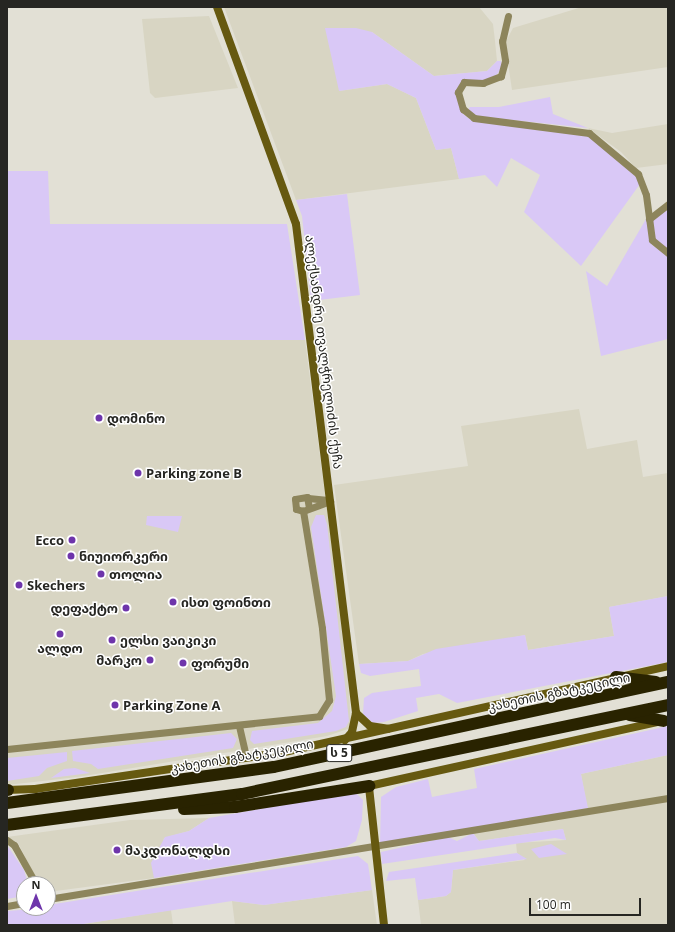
<!DOCTYPE html>
<meta charset="utf-8">
<style>
body{margin:0}
#map{position:relative;width:675px;height:932px;overflow:hidden;background:#e2e0d5;font-family:"Open Sans","Noto Sans Georgian",sans-serif}
div>[style]{position:absolute}
.built>*{inset:0;background:#d8d5c3}
.green>*{inset:0;background:#d9c8f6}
.street>*{height:7px;margin:-3.5px;padding:0 3.5px;transform-origin:3.5px;border-radius:3.5px;background:#8d855c}
.secondary>*{height:8px;margin:-4px;padding:0 4px;transform-origin:4px;border-radius:4px;background:#665910}
.highway>*{height:12px;margin:-6px;padding:0 6px;transform-origin:6px;border-radius:6px;background:#292300}
.dots>*{width:11px;height:11px;translate:-50% -50%;box-sizing:border-box;border:2px solid #fff;border-radius:50%}
span{translate:-50% -50%;white-space:nowrap;text-align:center;line-height:1.15;-webkit-text-stroke:3px #fff;paint-order:stroke}
.shield-label span{padding:1px 3px;background:#fff;border:1px solid;border-radius:3px;-webkit-text-stroke-width:0}
.shield-label{font-size:12px;color:#262622;font-weight:700}
.street-label{font-size:13px;color:#262622}
.poi-label{font-size:13px;color:#262622;font-weight:700}
.left{translate:0 -50%;text-align:left}
.right{translate:-100% -50%;text-align:right}
.frame{position:absolute;inset:0;border:8px solid #262622;pointer-events:none}
.north{position:absolute;left:16px;top:876px;width:40px;height:40px;box-sizing:border-box;background:#fff;border:1px solid #a8a8a7;border-radius:50%;rotate:0deg;font-size:11px;font-weight:700;line-height:16px;text-align:center;color:#262622}
.north::after{content:'';display:block;margin:auto;width:14px;height:18px;background:#6e35ab;clip-path:polygon(50% 0,100% 100%,50% 72%,0 100%)}
.scale{position:absolute;left:529px;top:898px;width:112px;height:18px;box-sizing:border-box;border:2px solid #262622;border-top:0;padding-left:5px;font-size:12px;line-height:14px;white-space:nowrap;color:#262622;-webkit-text-stroke:3px #fff;paint-order:stroke}
</style>
<div id="map">
<div class="built">
<div style="clip-path:polygon(224px 7px,479px 7px,493px 24px,495px 41px,497px 61px,487px 71px,434px 76px,372px 32px,339px 91px,387px 84px,416px 98px,436px 150px,451px 148px,459px 179px,296px 200px)"></div>
<div style="clip-path:polygon(582px 7px,668px 7px,668px 67px,512px 90px,505px 43px,513px 28px)"></div>
<div style="clip-path:polygon(209px 16px,238px 88px,155px 98px,150px 93px,142px 19px)"></div>
<div style="clip-path:polygon(668px 124px,668px 164px,636px 168px,621px 152px,588px 128px,612px 133px)"></div>
<div style="clip-path:polygon(7px 340px,305px 340px,347px 663px,351px 723px,348px 729px,327px 736px,78px 777px,7px 785px)"></div>
<div style="clip-path:polygon(579px 409px,587px 449px,637px 440px,643px 477px,668px 473px,668px 596px,609px 607px,614px 636px,528px 650px,525px 635px,423px 654px,408px 661px,359px 664px,334px 485px,468px 466px,461px 426px)"></div>
<div style="clip-path:polygon(668px 755px,668px 925px,421px 925px,418px 900px,446px 896px,451px 892px,453px 870px,525px 860px,517px 853px,516px 843px,566px 840px,563px 829px,479px 841px,473px 833px,588px 813px,581px 774px)"></div>
<div style="clip-path:polygon(209px 818px,189px 831px,164px 838px,154px 878px,48px 892px,48px 884px,39px 884px,18px 843px,7px 837px,130px 820px)"></div>
<div style="clip-path:polygon(372px 890px,377px 925px,235px 925px,232px 901px,264px 905px)"></div>
<div style="clip-path:polygon(171px 910px,173px 925px,77px 925px)"></div>
</div>
<div class="green">
<div style="clip-path:polygon(325px 28px,356px 28px,372px 32px,434px 76px,487px 71px,497px 61px,501px 61px,502px 68px,494px 78px,458px 86px,461px 112px,468px 118px,588px 135px,634px 172px,640px 184px,581px 266px,524px 212px,540px 175px,511px 158px,497px 187px,485px 175px,459px 179px,451px 148px,436px 150px,416px 98px,387px 84px,339px 91px)"></div>
<div style="clip-path:polygon(550px 97px,553px 114px,588px 128px,475px 116px,467px 111px,470px 107px,499px 107px)"></div>
<div style="clip-path:polygon(7px 171px,48px 171px,50px 224px,287px 224px,305px 340px,7px 340px)"></div>
<div style="clip-path:polygon(347px 194px,360px 295px,311px 301px,302px 216px,296px 200px)"></div>
<div style="clip-path:polygon(668px 208px,668px 250px,654px 238px,651px 221px)"></div>
<div style="clip-path:polygon(646px 219px,652px 245px,668px 255px,668px 339px,601px 356px,586px 271px,607px 286px)"></div>
<div style="clip-path:polygon(316px 515px,324px 515px,327px 524px,349px 721px,346px 727px,336px 731px,254px 744px,250px 740px,252px 731px,318px 723px,332px 711px,336px 696px,311px 527px)"></div>
<div style="clip-path:polygon(147px 516px,182px 516px,178px 532px,146px 525px)"></div>
<div style="clip-path:polygon(668px 596px,668px 662px,457px 703px,439px 694px,416px 698px,418px 711px,384px 722px,373px 723px,363px 714px,364px 698px,372px 693px,421px 686px,419px 669px,370px 676px,361px 673px,359px 664px,408px 661px,436px 649px,525px 635px,528px 650px,614px 636px,609px 607px)"></div>
<div style="clip-path:polygon(668px 726px,668px 755px,581px 774px,588px 808px,380px 844px,381px 797px,396px 787px,428px 779px,432px 797px,477px 788px,474px 769px)"></div>
<div style="clip-path:polygon(231px 733px,237px 739px,233px 748px,98px 769px,91px 764px,73px 761px,72px 751px)"></div>
<div style="clip-path:polygon(67px 752px,67px 761px,47px 768px,39px 776px,7px 781px,7px 758px)"></div>
<div style="clip-path:polygon(75px 768px,90px 773px,51px 778px,64px 769px)"></div>
<div style="clip-path:polygon(355px 792px,363px 800px,362px 820px,356px 841px,346px 847px,154px 878px,151px 863px,165px 837px,189px 831px,209px 818px)"></div>
<div style="clip-path:polygon(563px 829px,566px 840px,555px 838px,382px 864px,381px 852px,448px 837px,457px 841px,473px 833px,479px 841px)"></div>
<div style="clip-path:polygon(551px 844px,567px 854px,539px 858px,531px 849px)"></div>
<div style="clip-path:polygon(7px 845px,24px 870px,28px 884px,24px 884px,24px 896px,7px 899px)"></div>
<div style="clip-path:polygon(517px 853px,527px 859px,453px 870px,451px 892px,446px 896px,418px 900px,415px 878px,386px 881px,389px 872px)"></div>
<div style="clip-path:polygon(358px 856px,368px 864px,372px 890px,264px 905px,232px 901px,77px 925px,7px 925px,7px 911px,48px 908px,48px 905px)"></div>
</div>
<div class="street">
<div style="left:508px;top:16px;width:26px;rotate:103deg"></div>
<div style="left:502px;top:41px;width:20px;rotate:81deg"></div>
<div style="left:505px;top:61px;width:16px;rotate:105deg"></div>
<div style="left:501px;top:76px;width:19px;rotate:159deg"></div>
<div style="left:483px;top:83px;width:19px;rotate:-177deg"></div>
<div style="left:464px;top:82px;width:12px;rotate:121deg"></div>
<div style="left:458px;top:92px;width:18px;rotate:74deg"></div>
<div style="left:463px;top:109px;width:14px;rotate:39deg"></div>
<div style="left:474px;top:118px;width:116px;rotate:7.4deg"></div>
<div style="left:589px;top:133px;width:64px;rotate:39.9deg"></div>
<div style="left:638px;top:174px;width:22px;rotate:69deg"></div>
<div style="left:646px;top:195px;width:45px;rotate:82.4deg"></div>
<div style="left:652px;top:240px;width:21px;rotate:39deg"></div>
<div style="left:649px;top:219px;width:24px;rotate:-38deg"></div>
<div style="left:308px;top:498px;width:20px;rotate:6deg"></div>
<div style="left:309px;top:508px;width:11px;rotate:-100deg"></div>
<div style="left:307px;top:497px;width:12px;rotate:171deg"></div>
<div style="left:295px;top:499px;width:10px;rotate:84deg"></div>
<div style="left:296px;top:509px;width:7px;rotate:16deg"></div>
<div style="left:303px;top:511px;width:29px;rotate:-20deg"></div>
<div style="left:239px;top:726px;width:32px;rotate:77deg"></div>
<div style="left:7px;top:749px;width:314px;rotate:-6deg"></div>
<div style="left:319px;top:716px;width:19px;rotate:-58deg"></div>
<div style="left:329px;top:700px;width:72px;rotate:-95.6deg"></div>
<div style="left:322px;top:628px;width:119px;rotate:-99.2deg"></div>
<div style="left:7px;top:840px;width:9px;rotate:36deg"></div>
<div style="left:14px;top:845px;width:45px;rotate:60.6deg"></div>
<div style="left:48px;top:899px;width:628px;rotate:-9.25deg"></div>
<div style="left:7px;top:906px;width:17px;rotate:-10deg"></div>
</div>
<div class="secondary">
<div style="left:217px;top:7px;width:231px;rotate:70deg"></div>
<div style="left:296px;top:224px;width:493px;rotate:83deg"></div>
<div style="left:356px;top:713px;width:19px;rotate:102deg"></div>
<div style="left:352px;top:732px;width:11px;rotate:131deg"></div>
<div style="left:356px;top:713px;width:19px;rotate:43deg"></div>
<div style="left:370px;top:726px;width:18px;rotate:9deg"></div>
<div style="left:7px;top:790px;width:28px;rotate:-2deg"></div>
<div style="left:35px;top:789px;width:248px;rotate:-8.4deg"></div>
<div style="left:280px;top:753px;width:398px;rotate:-12.6deg"></div>
<div style="left:384px;top:925px;width:140px;rotate:-96.2deg"></div>
<div style="left:369px;top:786px;width:295px;rotate:-12.5deg"></div>
</div>
<div class="highway">
<div style="left:616px;top:677px;width:40px;rotate:7.1deg"></div>
<div style="left:630px;top:715px;width:34px;rotate:10deg"></div>
<div style="left:7px;top:790px;width:1px"></div>
<div style="left:7px;top:803px;width:269px;rotate:-7.7deg"></div>
<div style="left:274px;top:767px;width:403px;rotate:-12.2deg"></div>
<div style="left:184px;top:809px;width:51px;rotate:-2.2deg"></div>
<div style="left:235px;top:807px;width:136px;rotate:-8.9deg"></div>
<div style="left:7px;top:825px;width:237px;rotate:-7.5deg"></div>
<div style="left:242px;top:794px;width:435px;rotate:-11.8deg"></div>
</div>
<div class="dots">
<div style="left:99px;top:418px;background:#6e35ab"></div>
<div style="left:138px;top:473px;background:#6e35ab"></div>
<div style="left:72px;top:540px;background:#6e35ab"></div>
<div style="left:71px;top:556px;background:#6e35ab"></div>
<div style="left:101px;top:574px;background:#6e35ab"></div>
<div style="left:19px;top:585px;background:#6e35ab"></div>
<div style="left:173px;top:602px;background:#6e35ab"></div>
<div style="left:126px;top:608px;background:#6e35ab"></div>
<div style="left:60px;top:634px;background:#6e35ab"></div>
<div style="left:112px;top:640px;background:#6e35ab"></div>
<div style="left:150px;top:660px;background:#6e35ab"></div>
<div style="left:183px;top:663px;background:#6e35ab"></div>
<div style="left:115px;top:705px;background:#6e35ab"></div>
<div style="left:117px;top:850px;background:#6e35ab"></div>
</div>
<div class="shield-label">
<span style="left:339px;top:753px">ს 5</span>
</div>
<div class="street-label">
<span style="left:324px;top:352px;rotate:83deg">ალექსანდრე თვალჭრელიძის ქუჩა</span>
<span style="left:559px;top:692px;rotate:-12deg">კახეთის გზატკეცილი</span>
<span style="left:242px;top:756px;rotate:-10deg">კახეთის გზატკეცილი</span>
</div>
<div class="poi-label">
<span class="left" style="left:107px;top:418px">დომინო</span>
<span class="left" style="left:146px;top:473px">Parking zone B</span>
<span class="right" style="left:64px;top:540px">Ecco</span>
<span class="left" style="left:79px;top:556px">ნიუიორკერი</span>
<span class="left" style="left:109px;top:574px">თოლია</span>
<span class="left" style="left:27px;top:585px">Skechers</span>
<span class="left" style="left:181px;top:602px">ისთ ფოინთი</span>
<span class="right" style="left:118px;top:608px">დეფაქტო</span>
<span class="left" style="left:120px;top:640px">ელსი ვაიკიკი</span>
<span style="left:60px;top:648px">ალდო</span>
<span class="right" style="left:142px;top:660px">მარკო</span>
<span class="left" style="left:191px;top:663px">ფორუმი</span>
<span class="left" style="left:123px;top:705px">Parking Zone A</span>
<span class="left" style="left:125px;top:850px">მაკდონალდსი</span>
</div>
<div class="frame"></div>
<div class="north">N</div>
<div class="scale">100 m</div>
</div>
